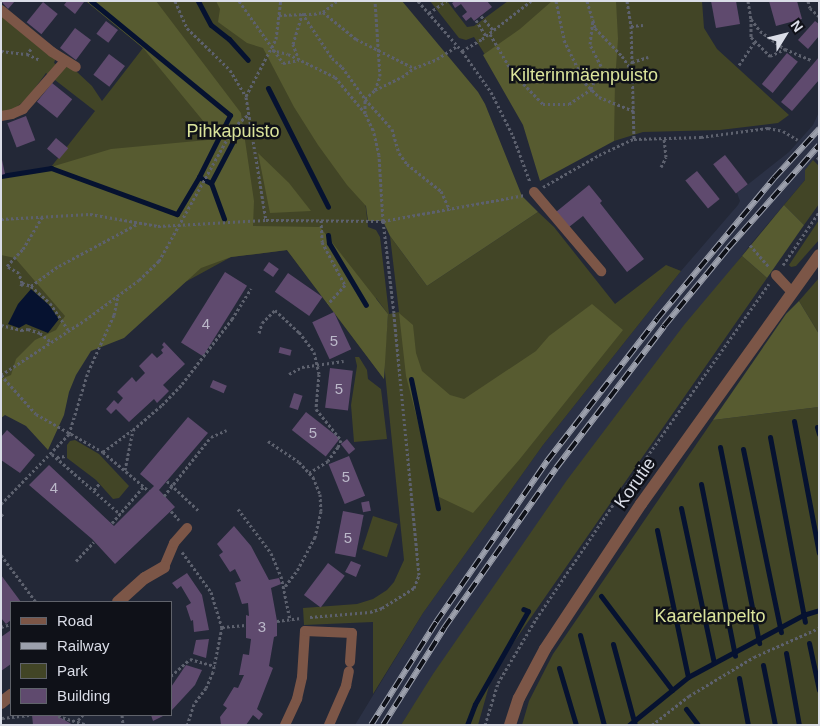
<!DOCTYPE html>
<meta charset="utf-8">
<style>
body{margin:0}
#map{position:relative;width:820px;height:726px;overflow:hidden;background:#232837;font-family:Helvetica,sans-serif}
div>[style]{position:absolute}
.built>*{inset:0;background:#2b3145}
.green>*{inset:0;background:#424526;transform-origin:0 0}
.forest>*{inset:0;background:#575b30}
.water>*{inset:0;background:#061230}
.stream>*{height:5px;margin:-2.5px;padding:0 2.5px;transform-origin:2.5px;border-radius:2.5px;background:#061230}
.building>*{inset:0;background:#5f4a6e;transform-origin:0 0}
.path>*{height:3px;margin-top:-1.5px;transform-origin:0;background:repeating-linear-gradient(90deg,#5d616e 0 2.5px,transparent 0 5px)}
.service>*{height:10px;margin:-5px;padding:0 5px;transform-origin:5px;border-radius:5px;background:#7c5647}
.minor>*{height:12px;margin:-6px;padding:0 6px;transform-origin:6px;border-radius:6px;background:#7c5647}
.tertiary>*{height:12px;margin:-6px;padding:0 6px;transform-origin:6px;border-radius:6px;background:#7c5647}
.rail>*{height:5.5px;margin-top:-2.75px;transform-origin:0;background:repeating-linear-gradient(90deg,#0f1118 0 11px,#9ca0ac 0 22px);box-sizing:border-box;border-block:1px solid #9ca0ac}
span{translate:-50% -50%;white-space:nowrap;text-align:center;line-height:1.15;-webkit-text-stroke:5px #0f1118;paint-order:stroke}
.number-label{font-size:15px;color:#bbb8c9}
.number-label span{-webkit-text-stroke-width:0}
.park-label{font-size:18px;color:#dbe49b}
.street-label{font-size:18px;color:#dadde7}
.frame{position:absolute;inset:0;border:2px solid #dadde7;pointer-events:none}
.legend{position:absolute;left:10px;top:601px;width:162px;height:115px;box-sizing:border-box;background:#0f1118;border:1px solid #60636b;margin:0;padding:6px 9px;list-style:none;font-size:15px;color:#dadde7}
.legend li{display:flex;align-items:center;gap:10px;height:25px}
.legend b{width:25px;border:1px solid #60636b}
.north{position:absolute;left:760px;top:10px;width:50px;height:50px;-webkit-text-stroke:4px #0f1118;paint-order:stroke;rotate:54deg;font-size:14px;font-weight:700;line-height:20px;text-align:center;color:#dadde7}
.north::after{content:'';display:block;margin:auto;width:18px;height:22px;background:#dadde7;clip-path:polygon(50% 0,100% 100%,50% 72%,0 100%)}
</style>
<div id="map">
<div class="built">
<div style="clip-path:polygon(819px 112px,819px 153px,805px 170px,805px 180px,750px 245px,464px 630px,401px 725px,355px 725px,423px 613px,543px 445px,681px 271px,738px 205px,740px 201px,737px 193px,789px 152px,813px 125px)"></div>
</div>
<div class="green">
<div style="clip-path:polygon(86px 1px,343px 1px,368px 227px,376px 230px,380px 237px,389px 314px,399px 312px,390px 236px,427px 286px,538px 212px,554px 227px,615px 304px,666px 265px,681px 271px,543px 445px,423px 613px,373px 694px,373px 622px,304px 625px,303px 608px,357px 604px,373px 599px,387px 590px,394px 582px,404px 560px,384px 363px,388px 314px,376px 298px,384px 379px,287px 250px,231px 257px,68px 346px,1px 410px,1px 177px,51px 167px,95px 111px,46px 73px,27px 99px,14px 109px,1px 112px,1px 16px,56px 57px,54px 63px,61px 68px,68px 66px,77px 72px,92px 86px,102px 101px,143px 48px)"></div>
<div style="clip-path:polygon(430px 1px,447px 1px,467px 27px,474px 26px,508px 1px,702px 1px,704px 28px,717px 49px,789px 115px,778px 123px,720px 130px,643px 132px,614px 141px,533px 132px,474px 37px,466px 40px,459px 38px)"></div>
<div style="clip-path:polygon(813px 160px,819px 166px,819px 204px,804px 225px,784px 205px,805px 180px,805px 170px)"></div>
<div style="clip-path:polygon(819px 220px,819px 240px,796px 266px,791px 267px,789px 265px)"></div>
<div style="clip-path:polygon(742px 256px,767px 278px,493px 672px,478px 725px,401px 725px,433px 674px,567px 480px,684px 325px)"></div>
<div style="clip-path:polygon(819px 278px,819px 334px,799px 301px)"></div>
<div style="clip-path:polygon(355px 357px,359px 357px,367px 370px,368px 379px,381px 389px,387px 439px,354px 442px,351px 405px,357px 366px)"></div>
<div style="clip-path:polygon(819px 407px,819px 725px,522px 725px,529px 701px,553px 654px,713px 420px)"></div>
<div style="clip-path:polygon(75px 440px,99px 454px,129px 486px,119px 498px,113px 499px,96px 480px,67px 458px,67px 445px,70px 441px)"></div>
<div style="left:373px;top:516px;width:26px;height:35px;rotate:18deg"></div>
</div>
<div class="forest">
<div style="clip-path:polygon(86px 1px,156px 1px,241px 113px,254px 201px,253px 226px,320px 227px,388px 314px,384px 379px,287px 250px,231px 257px,201px 268px,124px 338px,91px 351px,76px 375px,69px 392px,64px 415px,48px 450px,26px 426px,5px 415px,1px 418px,1px 379px,11px 375px,16px 359px,35px 340px,56px 330px,65px 316px,15px 258px,1px 255px,1px 177px,51px 167px,111px 149px,218px 139px,143px 48px)"></div>
<div style="clip-path:polygon(216px 1px,402px 1px,478px 92px,485px 104px,522px 196px,538px 212px,427px 286px,390px 236px,383px 221px,368px 221px,366px 206px,347px 185px,318px 145px,294px 107px,263px 48px,247px 43px,218px 22px,220px 9px)"></div>
<div style="clip-path:polygon(552px 1px,616px 1px,618px 39px,615px 81px,614px 141px,540px 181px,523px 125px,483px 55px,520px 29px)"></div>
<div style="clip-path:polygon(258px 153px,289px 183px,311px 211px,270px 213px)"></div>
<div style="clip-path:polygon(784px 205px,804px 225px,767px 278px,742px 256px)"></div>
<div style="clip-path:polygon(799px 301px,819px 334px,819px 407px,713px 420px,786px 314px)"></div>
<div style="clip-path:polygon(592px 304px,623px 330px,519px 460px,473px 513px,437px 496px,406px 376px,399px 313px,413px 325px,416px 353px,422px 371px,450px 395px,464px 399px,536px 351px,549px 336px)"></div>
</div>
<div class="water">
<div style="clip-path:polygon(31px 289px,49px 305px,59px 319px,48px 333px,26px 324px,19px 328px,8px 324px,18px 304px)"></div>
</div>
<div class="stream">
<div style="left:91px;top:1px;width:180px;rotate:39.4deg"></div>
<div style="left:230px;top:115px;width:69px;rotate:116.6deg"></div>
<div style="left:199px;top:177px;width:13px;rotate:27deg"></div>
<div style="left:211px;top:183px;width:38px;rotate:70deg"></div>
<div style="left:198px;top:1px;width:27px;rotate:62deg"></div>
<div style="left:211px;top:25px;width:23px;rotate:38deg"></div>
<div style="left:229px;top:39px;width:28px;rotate:48deg"></div>
<div style="left:268px;top:88px;width:133px;rotate:63.2deg"></div>
<div style="left:1px;top:176px;width:51px;rotate:-9.1deg"></div>
<div style="left:51px;top:168px;width:134px;rotate:20.1deg"></div>
<div style="left:177px;top:214px;width:43px;rotate:-59.3deg"></div>
<div style="left:211px;top:183px;width:64px;rotate:-62.2deg"></div>
<div style="left:328px;top:235px;width:8px;rotate:83deg"></div>
<div style="left:329px;top:243px;width:72px;rotate:59.2deg"></div>
<div style="left:411px;top:379px;width:132px;rotate:78.2deg"></div>
<div style="left:794px;top:421px;width:134px;rotate:79.3deg"></div>
<div style="left:817px;top:427px;width:7px;rotate:74deg"></div>
<div style="left:770px;top:437px;width:188px;rotate:79.3deg"></div>
<div style="left:720px;top:447px;width:200px;rotate:78.7deg"></div>
<div style="left:743px;top:449px;width:187px;rotate:78.3deg"></div>
<div style="left:701px;top:484px;width:175px;rotate:78.8deg"></div>
<div style="left:681px;top:508px;width:158px;rotate:78deg"></div>
<div style="left:657px;top:530px;width:150px;rotate:78.1deg"></div>
<div style="left:601px;top:596px;width:118px;rotate:52.9deg"></div>
<div style="left:580px;top:635px;width:93px;rotate:75.1deg"></div>
<div style="left:809px;top:643px;width:48px;rotate:78deg"></div>
<div style="left:613px;top:644px;width:84px;rotate:74.8deg"></div>
<div style="left:786px;top:653px;width:73px;rotate:79.8deg"></div>
<div style="left:763px;top:665px;width:61px;rotate:78.7deg"></div>
<div style="left:559px;top:668px;width:59px;rotate:73.4deg"></div>
<div style="left:739px;top:678px;width:48px;rotate:79.2deg"></div>
<div style="left:686px;top:709px;width:20px;rotate:53deg"></div>
<div style="left:467px;top:725px;width:22px;rotate:-69deg"></div>
<div style="left:475px;top:704px;width:107px;rotate:-60.3deg"></div>
<div style="left:528px;top:611px;width:5px;rotate:-158deg"></div>
<div style="left:629px;top:725px;width:76px;rotate:-39.1deg"></div>
<div style="left:688px;top:677px;width:131px;rotate:-28.3deg"></div>
<div style="left:803px;top:615px;width:17px;rotate:-17deg"></div>
</div>
<div class="building">
<div style="clip-path:polygon(1px 1px,15px 1px,8px 9px)"></div>
<div style="clip-path:polygon(67px 1px,83px 1px,84px 2px,75px 14px,64px 5px)"></div>
<div style="clip-path:polygon(455px 1px,487px 1px,492px 7px,474px 21px,471px 17px,466px 21px,462px 16px,467px 12px,461px 4px,455px 8px,452px 3px)"></div>
<div style="clip-path:polygon(711px 1px,736px 1px,740px 24px,716px 28px)"></div>
<div style="clip-path:polygon(769px 1px,797px 1px,802px 19px,776px 26px)"></div>
<div style="left:43px;top:2px;width:19px;height:26px;rotate:39deg"></div>
<div style="left:106px;top:21px;width:15px;height:16px;rotate:37deg"></div>
<div style="clip-path:polygon(815px 21px,819px 24px,819px 36px,808px 49px,798px 40px)"></div>
<div style="left:75px;top:28px;width:20px;height:25px;rotate:37deg"></div>
<div style="left:787px;top:53px;width:14px;height:40px;rotate:39deg"></div>
<div style="left:109px;top:54px;width:20px;height:26px;rotate:37deg"></div>
<div style="clip-path:polygon(819px 57px,819px 80px,792px 111px,781px 102px)"></div>
<div style="left:52px;top:83px;width:26px;height:24px;rotate:39deg"></div>
<div style="left:26px;top:116px;width:26px;height:20px;rotate:69deg"></div>
<div style="left:56px;top:138px;width:16px;height:14px;rotate:40deg"></div>
<div style="clip-path:polygon(1px 155px,5px 174px,1px 175px)"></div>
<div style="left:725px;top:155px;width:37px;height:15px;rotate:52deg"></div>
<div style="left:697px;top:171px;width:36px;height:15px;rotate:51deg"></div>
<div style="clip-path:polygon(589px 185px,602px 201px,600px 203px,644px 259px,627px 272px,583px 216px,569px 227px,556px 212px)"></div>
<div style="left:269px;top:262px;width:12px;height:10px;rotate:35deg"></div>
<div style="left:225px;top:272px;width:26px;height:83px;rotate:32deg"></div>
<div style="left:288px;top:273px;width:42px;height:23px;rotate:35deg"></div>
<div style="left:334px;top:312px;width:41px;height:24px;rotate:65deg"></div>
<div style="clip-path:polygon(164px 342px,185px 364px,163px 385px,169px 391px,157px 403px,154px 399px,129px 422px,116px 409px,111px 414px,106px 409px,114px 400px,118px 404px,123px 398px,117px 392px,132px 377px,136px 382px,145px 373px,139px 366px,152px 353px,157px 358px,163px 353px,161px 350px,164px 347px,162px 345px)"></div>
<div style="left:280px;top:347px;width:12px;height:6px;rotate:14deg"></div>
<div style="left:330px;top:368px;width:23px;height:40px;rotate:7deg"></div>
<div style="left:213px;top:380px;width:15px;height:8px;rotate:23deg"></div>
<div style="left:294px;top:393px;width:9px;height:15px;rotate:18deg"></div>
<div style="left:306px;top:412px;width:43px;height:23px;rotate:38deg"></div>
<div style="clip-path:polygon(188px 417px,208px 433px,159px 490px,175px 507px,115px 564px,92px 539px,29px 485px,49px 465px,114px 526px,154px 486px,140px 474px)"></div>
<div style="clip-path:polygon(7px 430px,35px 455px,20px 473px,1px 460px,1px 437px)"></div>
<div style="left:347px;top:439px;width:13px;height:8px;rotate:51deg"></div>
<div style="left:349px;top:456px;width:43px;height:22px;rotate:68deg"></div>
<div style="left:369px;top:501px;width:10px;height:8px;rotate:79deg"></div>
<div style="left:343px;top:511px;width:21px;height:43px;rotate:11deg"></div>
<div style="clip-path:polygon(234px 526px,251px 546px,269px 580px,279px 578px,281px 584px,271px 588px,277px 621px,277px 636px,274px 637px,269px 666px,273px 668px,257px 709px,263px 714px,259px 720px,253px 715px,246px 725px,221px 725px,220px 717px,227px 708px,223px 705px,234px 687px,238px 688px,244px 675px,239px 675px,243px 654px,249px 655px,251px 639px,246px 638px,246px 615px,249px 616px,248px 603px,242px 604px,235px 583px,241px 581px,235px 569px,230px 572px,219px 555px,223px 552px,217px 544px)"></div>
<div style="clip-path:polygon(351px 561px,361px 565px,356px 577px,345px 572px)"></div>
<div style="left:328px;top:563px;width:21px;height:40px;rotate:37deg"></div>
<div style="clip-path:polygon(187px 573px,202px 595px,209px 630px,194px 632px,193px 620px,191px 621px,186px 606px,191px 603px,181px 586px,177px 589px,172px 583px)"></div>
<div style="clip-path:polygon(1px 575px,21px 602px,11px 602px,11px 620px,6px 624px,1px 618px)"></div>
<div style="clip-path:polygon(11px 630px,11px 664px,1px 671px,1px 637px)"></div>
<div style="clip-path:polygon(209px 639px,206px 658px,193px 654px,196px 640px)"></div>
<div style="clip-path:polygon(186px 665px,202px 670px,195px 685px,171px 711px,171px 687px)"></div>
<div style="clip-path:polygon(32px 715px,61px 715px,58px 716px,73px 725px,33px 725px)"></div>
<div style="clip-path:polygon(151px 715px,165px 715px,153px 721px)"></div>
</div>
<div class="path">
<div style="left:175px;top:1px;width:30px;rotate:66deg"></div>
<div style="left:187px;top:28px;width:60px;rotate:44.3deg"></div>
<div style="left:230px;top:70px;width:31px;rotate:59deg"></div>
<div style="left:246px;top:97px;width:125px;rotate:80.8deg"></div>
<div style="left:239px;top:1px;width:76px;rotate:54.6deg"></div>
<div style="left:283px;top:63px;width:16px;rotate:-11deg"></div>
<div style="left:299px;top:60px;width:17px;rotate:-111deg"></div>
<div style="left:293px;top:44px;width:31px;rotate:-73deg"></div>
<div style="left:418px;top:1px;width:67px;rotate:48.7deg"></div>
<div style="left:462px;top:51px;width:50px;rotate:54.7deg"></div>
<div style="left:491px;top:92px;width:49px;rotate:63.4deg"></div>
<div style="left:513px;top:136px;width:49px;rotate:69.7deg"></div>
<div style="left:556px;top:1px;width:40px;rotate:78deg"></div>
<div style="left:564px;top:40px;width:48px;rotate:64deg"></div>
<div style="left:585px;top:83px;width:20px;rotate:45deg"></div>
<div style="left:599px;top:97px;width:37px;rotate:22deg"></div>
<div style="left:587px;top:1px;width:28px;rotate:73deg"></div>
<div style="left:595px;top:28px;width:39px;rotate:46deg"></div>
<div style="left:622px;top:56px;width:18px;rotate:56deg"></div>
<div style="left:627px;top:1px;width:25px;rotate:81deg"></div>
<div style="left:631px;top:26px;width:113px;rotate:88.5deg"></div>
<div style="left:748px;top:1px;width:18px;rotate:81deg"></div>
<div style="left:751px;top:19px;width:15px;rotate:53deg"></div>
<div style="left:760px;top:31px;width:31px;rotate:36deg"></div>
<div style="left:785px;top:49px;width:28px;rotate:23deg"></div>
<div style="left:808px;top:1px;width:7px;rotate:74deg"></div>
<div style="left:810px;top:8px;width:12px;rotate:42deg"></div>
<div style="left:323px;top:12px;width:43px;rotate:39.3deg"></div>
<div style="left:356px;top:39px;width:65px;rotate:26.6deg"></div>
<div style="left:414px;top:68px;width:25px;rotate:-21deg"></div>
<div style="left:437px;top:59px;width:24px;rotate:-33deg"></div>
<div style="left:302px;top:13px;width:54px;rotate:56.3deg"></div>
<div style="left:332px;top:58px;width:13px;rotate:42deg"></div>
<div style="left:342px;top:67px;width:39px;rotate:54deg"></div>
<div style="left:365px;top:99px;width:40px;rotate:48deg"></div>
<div style="left:392px;top:129px;width:25px;rotate:74deg"></div>
<div style="left:399px;top:153px;width:14px;rotate:54deg"></div>
<div style="left:407px;top:164px;width:43px;rotate:38.5deg"></div>
<div style="left:441px;top:191px;width:21px;rotate:65deg"></div>
<div style="left:429px;top:13px;width:21px;rotate:-35deg"></div>
<div style="left:279px;top:15px;width:35px;rotate:-2deg"></div>
<div style="left:314px;top:14px;width:9px;rotate:-13deg"></div>
<div style="left:323px;top:12px;width:18px;rotate:-38deg"></div>
<div style="left:481px;top:16px;width:20px;rotate:49deg"></div>
<div style="left:751px;top:19px;width:18px;rotate:90deg"></div>
<div style="left:751px;top:37px;width:27px;rotate:45deg"></div>
<div style="left:770px;top:56px;width:17px;rotate:-25deg"></div>
<div style="left:476px;top:20px;width:19px;rotate:58deg"></div>
<div style="left:631px;top:26px;width:12px;rotate:-5deg"></div>
<div style="left:490px;top:34px;width:45px;rotate:59.5deg"></div>
<div style="left:513px;top:73px;width:43px;rotate:45.9deg"></div>
<div style="left:543px;top:104px;width:26px"></div>
<div style="left:569px;top:104px;width:27px;rotate:-34deg"></div>
<div style="left:591px;top:89px;width:25px;rotate:-67deg"></div>
<div style="left:601px;top:66px;width:25px;rotate:-117deg"></div>
<div style="left:590px;top:44px;width:25px;rotate:-83deg"></div>
<div style="left:31px;top:49px;width:6px;rotate:129deg"></div>
<div style="left:27px;top:54px;width:14px;rotate:25deg"></div>
<div style="left:272px;top:50px;width:16px;rotate:14deg"></div>
<div style="left:288px;top:54px;width:52px;rotate:26.1deg"></div>
<div style="left:335px;top:77px;width:47px;rotate:50.2deg"></div>
<div style="left:1px;top:51px;width:26px;rotate:7deg"></div>
<div style="left:462px;top:51px;width:23px;rotate:-31deg"></div>
<div style="left:482px;top:39px;width:62px;rotate:-37.8deg"></div>
<div style="left:632px;top:62px;width:17px;rotate:-17deg"></div>
<div style="left:739px;top:65px;width:29px;rotate:-56deg"></div>
<div style="left:375px;top:90px;width:15px;rotate:-70deg"></div>
<div style="left:380px;top:76px;width:75px;rotate:-93.8deg"></div>
<div style="left:246px;top:96px;width:64px;rotate:-62.2deg"></div>
<div style="left:276px;top:39px;width:38px;rotate:-83deg"></div>
<div style="left:817px;top:157px;width:3px;rotate:45deg"></div>
<div style="left:661px;top:167px;width:11px;rotate:-63deg"></div>
<div style="left:666px;top:157px;width:19px;rotate:-96deg"></div>
<div style="left:543px;top:187px;width:64px;rotate:-29.7deg"></div>
<div style="left:599px;top:155px;width:38px;rotate:-25deg"></div>
<div style="left:634px;top:139px;width:67px;rotate:-1.7deg"></div>
<div style="left:701px;top:137px;width:68px;rotate:-7.7deg"></div>
<div style="left:768px;top:128px;width:15px;rotate:11deg"></div>
<div style="left:783px;top:131px;width:17px;rotate:31deg"></div>
<div style="left:1px;top:219px;width:89px;rotate:-3.2deg"></div>
<div style="left:90px;top:214px;width:69px;rotate:10deg"></div>
<div style="left:158px;top:226px;width:108px;rotate:-3.2deg"></div>
<div style="left:266px;top:220px;width:117px;rotate:0.5deg"></div>
<div style="left:383px;top:221px;width:143px;rotate:-10.4deg"></div>
<div style="left:321px;top:220px;width:22px;rotate:87deg"></div>
<div style="left:322px;top:242px;width:49px;rotate:61.9deg"></div>
<div style="left:345px;top:285px;width:25px;rotate:132deg"></div>
<div style="left:750px;top:245px;width:29px;rotate:49deg"></div>
<div style="left:783px;top:265px;width:64px;rotate:-55.8deg"></div>
<div style="left:22px;top:283px;width:9px;rotate:18deg"></div>
<div style="left:31px;top:286px;width:25px;rotate:42deg"></div>
<div style="left:50px;top:303px;width:32px;rotate:56deg"></div>
<div style="left:21px;top:286px;width:3px;rotate:-72deg"></div>
<div style="left:22px;top:283px;width:10px;rotate:-107deg"></div>
<div style="left:19px;top:273px;width:14px;rotate:-150deg"></div>
<div style="left:7px;top:266px;width:23px;rotate:-47deg"></div>
<div style="left:23px;top:249px;width:39px;rotate:-59deg"></div>
<div style="left:31px;top:286px;width:34px;rotate:-36deg"></div>
<div style="left:59px;top:266px;width:89px;rotate:-28.3deg"></div>
<div style="left:1px;top:325px;width:21px;rotate:14deg"></div>
<div style="left:21px;top:330px;width:7px;rotate:-8deg"></div>
<div style="left:28px;top:329px;width:13px;rotate:18deg"></div>
<div style="left:40px;top:333px;width:14px;rotate:39deg"></div>
<div style="left:259px;top:333px;width:10px;rotate:-73deg"></div>
<div style="left:262px;top:323px;width:18px;rotate:-45deg"></div>
<div style="left:275px;top:310px;width:33px;rotate:43deg"></div>
<div style="left:299px;top:332px;width:25px;rotate:53deg"></div>
<div style="left:314px;top:352px;width:23px;rotate:77deg"></div>
<div style="left:319px;top:374px;width:35px;rotate:95deg"></div>
<div style="left:316px;top:409px;width:40px;rotate:51deg"></div>
<div style="left:341px;top:440px;width:8px;rotate:113deg"></div>
<div style="left:338px;top:447px;width:17px;rotate:126deg"></div>
<div style="left:328px;top:461px;width:22px;rotate:148deg"></div>
<div style="left:289px;top:374px;width:15px;rotate:-28deg"></div>
<div style="left:302px;top:367px;width:42px;rotate:-8.1deg"></div>
<div style="left:1px;top:375px;width:100px;rotate:-33.2deg"></div>
<div style="left:85px;top:320px;width:67px;rotate:-36.5deg"></div>
<div style="left:139px;top:280px;width:28px;rotate:-44deg"></div>
<div style="left:159px;top:261px;width:154px;rotate:-60.8deg"></div>
<div style="left:234px;top:127px;width:20px;rotate:-41deg"></div>
<div style="left:1px;top:375px;width:52px;rotate:48.1deg"></div>
<div style="left:36px;top:414px;width:77px;rotate:29.6deg"></div>
<div style="left:103px;top:452px;width:60px;rotate:40.3deg"></div>
<div style="left:268px;top:441px;width:37px;rotate:34deg"></div>
<div style="left:299px;top:462px;width:21px;rotate:47deg"></div>
<div style="left:313px;top:477px;width:18px;rotate:68deg"></div>
<div style="left:320px;top:494px;width:17px;rotate:87deg"></div>
<div style="left:321px;top:511px;width:27px;rotate:103deg"></div>
<div style="left:315px;top:537px;width:40px;rotate:118deg"></div>
<div style="left:296px;top:572px;width:20px;rotate:127deg"></div>
<div style="left:103px;top:452px;width:36px;rotate:-37deg"></div>
<div style="left:52px;top:454px;width:91px;rotate:41.4deg"></div>
<div style="left:57px;top:457px;width:9px;rotate:-6deg"></div>
<div style="left:125px;top:470px;width:41px;rotate:-78.7deg"></div>
<div style="left:133px;top:430px;width:38px;rotate:-41deg"></div>
<div style="left:162px;top:405px;width:29px;rotate:-46deg"></div>
<div style="left:182px;top:384px;width:82px;rotate:-52.4deg"></div>
<div style="left:232px;top:319px;width:36px;rotate:-58deg"></div>
<div style="left:167px;top:481px;width:45px;rotate:43.2deg"></div>
<div style="left:94px;top:490px;width:8px;rotate:-50deg"></div>
<div style="left:164px;top:496px;width:75px;rotate:-51.5deg"></div>
<div style="left:211px;top:437px;width:17px;rotate:-24deg"></div>
<div style="left:1px;top:504px;width:98px;rotate:-45.8deg"></div>
<div style="left:69px;top:434px;width:65px;rotate:-73deg"></div>
<div style="left:88px;top:372px;width:63px;rotate:-65.5deg"></div>
<div style="left:114px;top:315px;width:19px;rotate:-78deg"></div>
<div style="left:238px;top:509px;width:55px;rotate:53.1deg"></div>
<div style="left:271px;top:553px;width:25px;rotate:67deg"></div>
<div style="left:281px;top:576px;width:45px;rotate:78.4deg"></div>
<div style="left:171px;top:511px;width:12px;rotate:48deg"></div>
<div style="left:1px;top:514px;width:3px;rotate:45deg"></div>
<div style="left:112px;top:523px;width:49px;rotate:-49.1deg"></div>
<div style="left:182px;top:552px;width:49px;rotate:54.1deg"></div>
<div style="left:211px;top:592px;width:37px;rotate:73deg"></div>
<div style="left:222px;top:627px;width:46px;rotate:101.3deg"></div>
<div style="left:213px;top:672px;width:17px;rotate:114deg"></div>
<div style="left:206px;top:688px;width:20px;rotate:127deg"></div>
<div style="left:194px;top:704px;width:22px;rotate:108deg"></div>
<div style="left:1px;top:555px;width:59px;rotate:53.3deg"></div>
<div style="left:76px;top:561px;width:26px;rotate:-47deg"></div>
<div style="left:310px;top:617px;width:60px;rotate:-4.8deg"></div>
<div style="left:370px;top:612px;width:13px;rotate:-18deg"></div>
<div style="left:382px;top:608px;width:38px;rotate:-32deg"></div>
<div style="left:414px;top:588px;width:14px;rotate:-69deg"></div>
<div style="left:419px;top:575px;width:263px;rotate:-95.5deg"></div>
<div style="left:394px;top:313px;width:93px;rotate:-96.8deg"></div>
<div style="left:383px;top:221px;width:66px;rotate:-93.5deg"></div>
<div style="left:379px;top:155px;width:26px;rotate:-103deg"></div>
<div style="left:373px;top:130px;width:19px;rotate:-115deg"></div>
<div style="left:365px;top:113px;width:14px;rotate:-90deg"></div>
<div style="left:365px;top:99px;width:13px;rotate:-42deg"></div>
<div style="left:375px;top:90px;width:30px;rotate:-26deg"></div>
<div style="left:402px;top:77px;width:15px;rotate:-37deg"></div>
<div style="left:277px;top:621px;width:24px;rotate:-7deg"></div>
<div style="left:1px;top:627px;width:10px;rotate:-17deg"></div>
<div style="left:222px;top:627px;width:24px;rotate:-5deg"></div>
<div style="left:171px;top:676px;width:25px;rotate:-42deg"></div>
<div style="left:190px;top:659px;width:26px;rotate:16deg"></div>
<div style="left:122px;top:715px;width:10px;rotate:84deg"></div>
<div style="left:58px;top:716px;width:30px;rotate:17deg"></div>
<div style="left:2px;top:718px;width:30px;rotate:-6deg"></div>
<div style="left:78px;top:720px;width:7px;rotate:-45deg"></div>
<div style="left:485px;top:725px;width:44px;rotate:-72.8deg"></div>
<div style="left:498px;top:683px;width:74px;rotate:-59.3deg"></div>
<div style="left:536px;top:619px;width:141px;rotate:-56deg"></div>
<div style="left:615px;top:502px;width:267px;rotate:-54.8deg"></div>
<div style="left:652px;top:725px;width:47px;rotate:-38.1deg"></div>
<div style="left:689px;top:696px;width:76px;rotate:-31deg"></div>
<div style="left:754px;top:657px;width:71px;rotate:-24deg"></div>
</div>
<div class="service">
<div style="left:1px;top:10px;width:66px;rotate:39.5deg"></div>
<div style="left:52px;top:52px;width:28px;rotate:32deg"></div>
<div style="left:1px;top:116px;width:11px;rotate:-10deg"></div>
<div style="left:12px;top:114px;width:12px;rotate:-24deg"></div>
<div style="left:23px;top:109px;width:64px;rotate:-48.8deg"></div>
<div style="left:534px;top:192px;width:104px;rotate:49.7deg"></div>
<div style="left:776px;top:275px;width:22px;rotate:47deg"></div>
<div style="left:164px;top:567px;width:26px;rotate:-67deg"></div>
<div style="left:174px;top:543px;width:20px;rotate:-49deg"></div>
<div style="left:285px;top:725px;width:29px;rotate:-65deg"></div>
<div style="left:297px;top:699px;width:23px;rotate:-77deg"></div>
<div style="left:302px;top:677px;width:46px;rotate:-86.3deg"></div>
<div style="left:305px;top:631px;width:47px;rotate:2.4deg"></div>
<div style="left:352px;top:633px;width:29px;rotate:94deg"></div>
<div style="left:329px;top:725px;width:43px;rotate:-66.4deg"></div>
<div style="left:346px;top:686px;width:15px;rotate:-79deg"></div>
</div>
<div class="minor">
<div style="left:118px;top:602px;width:36px;rotate:-42deg"></div>
<div style="left:145px;top:578px;width:22px;rotate:-30deg"></div>
<div style="left:1px;top:703px;width:13px;rotate:-39deg"></div>
</div>
<div class="tertiary">
<div style="left:510px;top:725px;width:28px;rotate:-72deg"></div>
<div style="left:519px;top:698px;width:55px;rotate:-62deg"></div>
<div style="left:545px;top:649px;width:174px;rotate:-56.5deg"></div>
<div style="left:641px;top:504px;width:306px;rotate:-54.4deg"></div>
</div>
<div class="rail">
<div style="left:371px;top:725px;width:122px;rotate:-57.7deg"></div>
<div style="left:436px;top:622px;width:196px;rotate:-55.4deg"></div>
<div style="left:547px;top:461px;width:180px;rotate:-52.2deg"></div>
<div style="left:657px;top:319px;width:183px;rotate:-50.3deg"></div>
<div style="left:774px;top:178px;width:67px;rotate:-47.4deg"></div>
<div style="left:383px;top:725px;width:115px;rotate:-57.8deg"></div>
<div style="left:444px;top:628px;width:195px;rotate:-55deg"></div>
<div style="left:556px;top:468px;width:178px;rotate:-52.7deg"></div>
<div style="left:664px;top:326px;width:101px;rotate:-50.6deg"></div>
<div style="left:728px;top:248px;width:137px;rotate:-48.5deg"></div>
</div>
<div class="number-label">
<span style="left:206px;top:324px">4</span>
<span style="left:334px;top:341px">5</span>
<span style="left:339px;top:389px">5</span>
<span style="left:313px;top:433px">5</span>
<span style="left:346px;top:477px">5</span>
<span style="left:54px;top:488px">4</span>
<span style="left:348px;top:538px">5</span>
<span style="left:262px;top:627px">3</span>
</div>
<div class="park-label">
<span style="left:584px;top:75px">Kilterinmäenpuisto</span>
<span style="left:233px;top:131px">Pihkapuisto</span>
<span style="left:710px;top:616px">Kaarelanpelto</span>
</div>
<div class="street-label">
<span style="left:635px;top:483px;rotate:-55deg">Korutie</span>
</div>
<div class="frame"></div>
<ul class="legend">
<li><b style="height:6px;background:#7c5647"></b>Road</li>
<li><b style="height:6px;background:#9ca0ac"></b>Railway</li>
<li><b style="height:14px;background:#424526"></b>Park</li>
<li><b style="height:14px;background:#5f4a6e"></b>Building</li>
</ul>
<div class="north">N</div>
</div>
